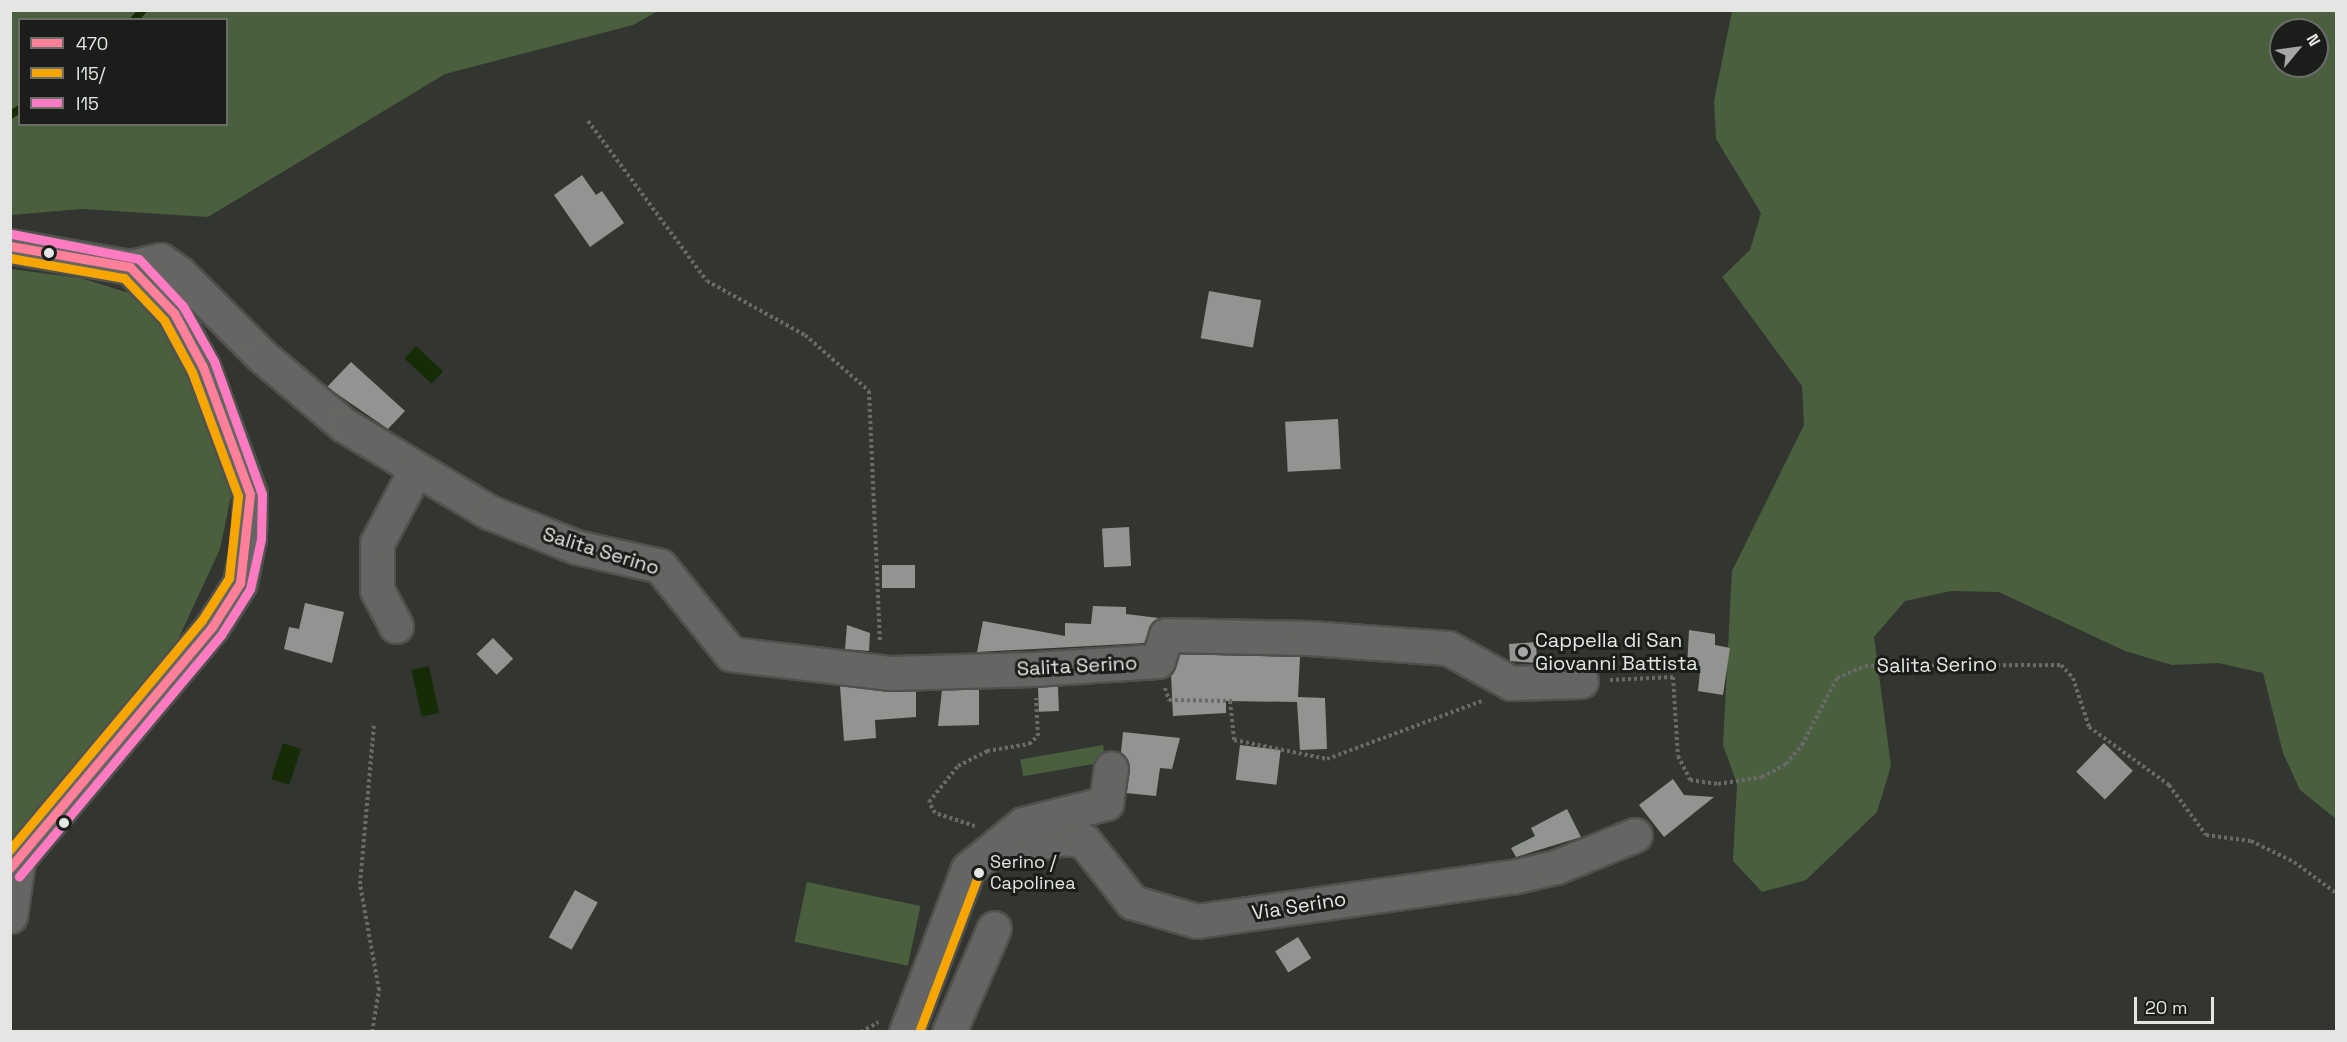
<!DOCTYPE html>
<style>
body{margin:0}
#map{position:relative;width:2347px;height:1042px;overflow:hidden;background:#333531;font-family:"Space Grotesk",sans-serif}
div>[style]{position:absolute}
.green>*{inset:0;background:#495f3e;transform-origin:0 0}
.water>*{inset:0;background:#162c06;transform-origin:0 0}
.stream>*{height:8px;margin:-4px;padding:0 4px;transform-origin:4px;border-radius:4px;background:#162c06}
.building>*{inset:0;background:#919490;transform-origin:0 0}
.path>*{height:4px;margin-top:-2px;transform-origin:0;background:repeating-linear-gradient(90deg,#696b68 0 3px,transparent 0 6px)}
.roads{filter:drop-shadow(2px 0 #4f514e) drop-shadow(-2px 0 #4f514e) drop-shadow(0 2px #4f514e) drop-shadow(0 -2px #4f514e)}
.minor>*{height:33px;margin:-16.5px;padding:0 16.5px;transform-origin:16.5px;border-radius:16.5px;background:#656663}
.bus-1>*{height:9px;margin:-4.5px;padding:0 4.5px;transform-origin:4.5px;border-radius:4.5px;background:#ff8098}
.bus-2>*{height:9px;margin:-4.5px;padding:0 4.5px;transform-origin:4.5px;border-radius:4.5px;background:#f7a600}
.bus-3>*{height:9px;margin:-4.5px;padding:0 4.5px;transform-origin:4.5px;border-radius:4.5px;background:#fe7ac1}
.dots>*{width:16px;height:16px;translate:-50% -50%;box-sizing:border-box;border:3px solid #1b1d1a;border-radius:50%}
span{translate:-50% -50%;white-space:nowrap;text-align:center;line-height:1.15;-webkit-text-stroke:6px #1b1d1a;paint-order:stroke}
.bus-label{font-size:18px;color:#e3e6e2}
.left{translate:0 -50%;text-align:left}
.street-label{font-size:20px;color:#e3e6e2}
.poi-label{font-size:20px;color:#e3e6e2}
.frame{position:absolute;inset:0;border:12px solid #e3e6e2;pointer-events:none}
.legend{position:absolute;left:18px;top:18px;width:210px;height:108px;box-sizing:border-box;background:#1b1d1a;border:2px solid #6b6d6a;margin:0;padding:8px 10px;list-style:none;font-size:18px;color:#e3e6e2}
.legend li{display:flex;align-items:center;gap:12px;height:30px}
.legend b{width:30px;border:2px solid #6b6d6a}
.north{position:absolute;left:2269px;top:18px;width:60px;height:60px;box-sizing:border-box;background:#1b1d1a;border:2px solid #6b6d6a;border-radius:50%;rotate:61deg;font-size:16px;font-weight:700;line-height:24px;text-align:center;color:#e3e6e2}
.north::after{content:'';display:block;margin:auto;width:21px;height:27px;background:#a5a8a4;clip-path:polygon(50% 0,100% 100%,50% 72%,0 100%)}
.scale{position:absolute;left:2134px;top:997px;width:80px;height:27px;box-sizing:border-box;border:3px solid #e3e6e2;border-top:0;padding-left:8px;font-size:18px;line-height:21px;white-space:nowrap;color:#e3e6e2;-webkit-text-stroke:4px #1b1d1a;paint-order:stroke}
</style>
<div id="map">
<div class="green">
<div style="clip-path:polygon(evenodd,11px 10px,658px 10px,658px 11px,633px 25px,445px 74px,208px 217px,82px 209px,11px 215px,11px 10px,20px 20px,226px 20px,226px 124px,20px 124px,20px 20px)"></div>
<div style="clip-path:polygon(evenodd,1732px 11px,2336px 11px,2336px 819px,2300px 790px,2283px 753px,2263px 673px,2218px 663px,2172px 665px,2125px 651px,1999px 592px,1951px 591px,1905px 601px,1874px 637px,1891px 766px,1877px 812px,1806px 880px,1762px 892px,1733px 861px,1737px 784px,1723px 745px,1732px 571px,1804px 425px,1802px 386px,1722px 277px,1750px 250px,1761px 213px,1716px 139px,1714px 101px,1732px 11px,2281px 30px,2317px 30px,2317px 66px,2281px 66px,2281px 30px)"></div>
<div style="clip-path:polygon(11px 269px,81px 278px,132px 294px,159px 319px,196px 394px,231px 496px,220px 549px,175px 646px,11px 848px)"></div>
<div style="left:1103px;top:745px;width:17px;height:84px;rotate:80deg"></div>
<div style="left:807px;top:882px;width:116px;height:61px;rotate:12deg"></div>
</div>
<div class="water">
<div style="left:416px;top:346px;width:37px;height:17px;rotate:43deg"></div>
<div style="left:429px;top:666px;width:48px;height:18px;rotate:78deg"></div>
<div style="left:283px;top:743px;width:19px;height:38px;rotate:18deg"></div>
</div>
<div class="stream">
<div style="left:134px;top:20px;width:13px;rotate:-48deg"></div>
<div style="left:10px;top:115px;width:12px;rotate:-31deg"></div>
</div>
<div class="building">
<div style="clip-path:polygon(582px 175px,596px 195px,602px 191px,624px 223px,590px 247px,554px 195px)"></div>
<div style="left:1209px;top:291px;width:53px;height:48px;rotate:10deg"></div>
<div style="clip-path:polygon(351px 362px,405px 411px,388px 429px,327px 387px)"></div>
<div style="left:1338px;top:419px;width:50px;height:53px;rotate:87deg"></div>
<div style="left:1129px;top:527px;width:39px;height:27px;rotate:87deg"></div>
<div style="left:882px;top:565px;width:33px;height:23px"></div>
<div style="clip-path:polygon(305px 603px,344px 612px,332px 663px,284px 649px,289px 627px,299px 629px)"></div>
<div style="clip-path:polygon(1093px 606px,1126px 607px,1126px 614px,1159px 618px,1144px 643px,977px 652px,983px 621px,1065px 636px,1065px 623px,1091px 624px)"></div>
<div style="clip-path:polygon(847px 625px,870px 633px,869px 651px,845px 649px)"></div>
<div style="clip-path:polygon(1689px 630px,1715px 634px,1715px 645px,1730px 648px,1723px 695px,1698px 691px,1700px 671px,1687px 668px)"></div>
<div style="left:493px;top:638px;width:29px;height:23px;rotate:46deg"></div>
<div style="clip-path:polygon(1536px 642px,1537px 663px,1510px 661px,1509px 644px)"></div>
<div style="clip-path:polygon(1180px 654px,1300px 657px,1298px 697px,1325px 698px,1327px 749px,1300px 750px,1297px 702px,1226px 701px,1226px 713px,1173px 716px,1171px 674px)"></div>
<div style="clip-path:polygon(840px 686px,916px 691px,916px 717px,875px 720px,876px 738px,844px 741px)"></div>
<div style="left:1058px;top:686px;width:25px;height:20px;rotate:88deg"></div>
<div style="clip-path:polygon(979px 689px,979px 725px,938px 726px,942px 690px)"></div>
<div style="clip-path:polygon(1123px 732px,1180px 738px,1172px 769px,1160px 768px,1156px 796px,1126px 793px,1130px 770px,1121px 752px)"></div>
<div style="left:2104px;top:743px;width:40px;height:40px;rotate:44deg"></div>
<div style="left:1240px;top:745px;width:41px;height:35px;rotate:7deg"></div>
<div style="clip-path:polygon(1673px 779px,1684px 795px,1714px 797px,1664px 837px,1639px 805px)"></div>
<div style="clip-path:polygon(1567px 809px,1581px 837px,1516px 857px,1511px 848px,1535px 836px,1531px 828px)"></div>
<div style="left:575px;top:890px;width:26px;height:54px;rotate:29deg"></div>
<div style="left:1298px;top:937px;width:25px;height:27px;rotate:58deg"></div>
</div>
<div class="path">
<div style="left:588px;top:121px;width:199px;rotate:53.4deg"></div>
<div style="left:707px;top:281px;width:112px;rotate:28.9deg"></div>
<div style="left:805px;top:335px;width:85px;rotate:41.2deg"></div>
<div style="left:869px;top:391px;width:251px;rotate:87.5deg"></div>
<div style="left:1610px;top:680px;width:63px;rotate:-2.7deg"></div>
<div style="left:1673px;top:677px;width:79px;rotate:86.4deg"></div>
<div style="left:1678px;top:756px;width:27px;rotate:63deg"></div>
<div style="left:1690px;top:780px;width:28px;rotate:8deg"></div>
<div style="left:1718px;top:784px;width:45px;rotate:-9deg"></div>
<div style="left:1762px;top:777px;width:27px;rotate:-28deg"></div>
<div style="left:1786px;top:764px;width:25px;rotate:-50deg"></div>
<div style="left:1802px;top:745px;width:76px;rotate:-62.4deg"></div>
<div style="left:1837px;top:678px;width:30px;rotate:-23deg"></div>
<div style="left:1865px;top:666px;width:196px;rotate:-0.3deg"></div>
<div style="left:2061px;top:665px;width:18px;rotate:47deg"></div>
<div style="left:2073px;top:678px;width:52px;rotate:71.9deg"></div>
<div style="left:2089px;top:727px;width:99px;rotate:35.9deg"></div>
<div style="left:2169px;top:785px;width:62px;rotate:53.5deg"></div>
<div style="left:2206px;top:835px;width:45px;rotate:7.6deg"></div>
<div style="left:2251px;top:841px;width:48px;rotate:26deg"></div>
<div style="left:2294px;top:862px;width:52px;rotate:36.4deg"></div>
<div style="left:1165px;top:688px;width:13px;rotate:72deg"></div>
<div style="left:1169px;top:700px;width:65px;rotate:0.9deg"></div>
<div style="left:1230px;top:701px;width:39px;rotate:84deg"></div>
<div style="left:1234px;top:740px;width:95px;rotate:11.5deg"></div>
<div style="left:1327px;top:759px;width:165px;rotate:-20.5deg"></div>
<div style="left:975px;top:826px;width:42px;rotate:-162deg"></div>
<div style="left:935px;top:813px;width:13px;rotate:-119deg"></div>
<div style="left:929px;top:802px;width:46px;rotate:-51.1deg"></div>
<div style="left:958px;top:766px;width:33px;rotate:-27deg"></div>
<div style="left:987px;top:751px;width:43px;rotate:-9.5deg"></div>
<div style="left:1029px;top:744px;width:12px;rotate:-42deg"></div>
<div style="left:1038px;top:736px;width:38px;rotate:-93deg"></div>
<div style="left:372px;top:1032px;width:43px;rotate:-80.5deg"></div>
<div style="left:379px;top:990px;width:108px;rotate:-100.2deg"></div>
<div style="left:360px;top:884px;width:161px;rotate:-85deg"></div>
<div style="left:861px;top:1032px;width:20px;rotate:-30deg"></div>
</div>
<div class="roads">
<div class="minor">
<div style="left:10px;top:246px;width:122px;rotate:9.9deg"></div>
<div style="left:130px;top:267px;width:64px;rotate:46.3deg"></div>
<div style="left:174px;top:313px;width:61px;rotate:61.8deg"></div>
<div style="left:203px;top:367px;width:135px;rotate:69.7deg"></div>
<div style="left:250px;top:494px;width:44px;rotate:91.3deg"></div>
<div style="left:249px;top:538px;width:46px;rotate:101.3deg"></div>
<div style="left:240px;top:583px;width:52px;rotate:122.5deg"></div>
<div style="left:212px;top:627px;width:315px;rotate:129.9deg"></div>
<div style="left:130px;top:267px;width:31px;rotate:-13deg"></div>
<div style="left:160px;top:260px;width:23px;rotate:34deg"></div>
<div style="left:179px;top:273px;width:117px;rotate:45deg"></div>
<div style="left:262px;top:356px;width:107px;rotate:40.1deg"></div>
<div style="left:344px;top:425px;width:169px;rotate:31deg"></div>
<div style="left:489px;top:512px;width:94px;rotate:21.9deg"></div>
<div style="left:576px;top:547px;width:86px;rotate:12.7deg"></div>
<div style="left:660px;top:566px;width:113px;rotate:51.1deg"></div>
<div style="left:731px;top:654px;width:161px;rotate:6.8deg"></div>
<div style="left:891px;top:673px;width:143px;rotate:-1.6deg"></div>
<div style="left:1034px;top:669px;width:124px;rotate:-3.7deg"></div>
<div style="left:1158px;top:661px;width:27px;rotate:-73deg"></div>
<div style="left:1166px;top:635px;width:143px;rotate:1.2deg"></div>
<div style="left:1309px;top:638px;width:139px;rotate:4.1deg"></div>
<div style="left:1448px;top:648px;width:72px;rotate:29.1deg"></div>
<div style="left:1511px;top:683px;width:70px;rotate:-1.6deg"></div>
<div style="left:396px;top:626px;width:41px;rotate:-117.8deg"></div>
<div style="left:377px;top:590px;width:47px;rotate:-90deg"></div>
<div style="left:377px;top:543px;width:84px;rotate:-62.2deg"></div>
<div style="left:988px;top:853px;width:78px;rotate:-11deg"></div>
<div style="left:1065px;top:838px;width:19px;rotate:9deg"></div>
<div style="left:1084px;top:841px;width:78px;rotate:51.8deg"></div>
<div style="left:1132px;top:902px;width:68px;rotate:16.3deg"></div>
<div style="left:1197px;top:921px;width:318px;rotate:-8deg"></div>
<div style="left:1512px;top:877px;width:45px;rotate:-12.8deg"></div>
<div style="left:1556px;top:867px;width:85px;rotate:-22.1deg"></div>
<div style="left:10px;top:916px;width:56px;rotate:-81.7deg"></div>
<div style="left:906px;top:1032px;width:174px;rotate:-69.2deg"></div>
<div style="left:968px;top:869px;width:71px;rotate:-39.3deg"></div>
<div style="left:1023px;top:824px;width:86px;rotate:-14.2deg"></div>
<div style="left:1106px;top:803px;width:35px;rotate:-82deg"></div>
<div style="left:949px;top:1032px;width:113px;rotate:-66.6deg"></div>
</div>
</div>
<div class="bus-1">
<div style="left:10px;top:246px;width:122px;rotate:9.9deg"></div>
<div style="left:130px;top:267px;width:64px;rotate:46.3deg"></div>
<div style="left:174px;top:313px;width:61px;rotate:61.8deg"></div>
<div style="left:203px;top:367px;width:135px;rotate:69.7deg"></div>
<div style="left:250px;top:494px;width:90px;rotate:96.4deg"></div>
<div style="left:240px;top:583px;width:52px;rotate:122.5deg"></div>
<div style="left:212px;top:627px;width:314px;rotate:130deg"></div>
</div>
<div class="bus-2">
<div style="left:10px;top:258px;width:116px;rotate:10deg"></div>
<div style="left:124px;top:278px;width:58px;rotate:46.4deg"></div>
<div style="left:164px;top:320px;width:59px;rotate:61.7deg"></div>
<div style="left:192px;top:372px;width:132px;rotate:69.6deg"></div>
<div style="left:238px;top:496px;width:82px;rotate:96.3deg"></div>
<div style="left:229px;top:578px;width:50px;rotate:122.7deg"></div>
<div style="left:202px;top:620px;width:300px;rotate:129.9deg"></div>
<div style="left:919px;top:1032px;width:170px;rotate:-69.3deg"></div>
</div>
<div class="bus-3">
<div style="left:12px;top:234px;width:129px;rotate:11.1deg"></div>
<div style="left:139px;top:259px;width:64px;rotate:46.9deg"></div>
<div style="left:183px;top:306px;width:63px;rotate:60.6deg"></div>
<div style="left:214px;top:361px;width:141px;rotate:70.2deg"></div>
<div style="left:262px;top:494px;width:45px;rotate:91.3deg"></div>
<div style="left:261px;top:539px;width:51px;rotate:102.4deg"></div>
<div style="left:250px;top:589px;width:54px;rotate:122.2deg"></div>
<div style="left:221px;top:635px;width:315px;rotate:129.9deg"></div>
</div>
<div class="dots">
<div style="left:49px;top:253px;background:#e3e6e2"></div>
<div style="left:1523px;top:652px;background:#a5a8a4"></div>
<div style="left:64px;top:823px;background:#e3e6e2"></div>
<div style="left:979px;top:873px;background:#e3e6e2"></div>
</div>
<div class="bus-label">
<span class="left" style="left:990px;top:873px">Serino /<br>Capolinea</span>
</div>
<div class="street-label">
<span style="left:601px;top:551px;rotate:17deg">Salita Serino</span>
<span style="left:1937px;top:665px;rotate:-1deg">Salita Serino</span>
<span style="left:1077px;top:666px;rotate:-3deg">Salita Serino</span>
<span style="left:1299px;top:906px;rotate:-9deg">Via Serino</span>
</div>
<div class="poi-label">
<span class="left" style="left:1535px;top:652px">Cappella di San<br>Giovanni Battista</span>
</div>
<div class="frame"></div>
<ul class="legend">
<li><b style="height:8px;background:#ff8098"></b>470</li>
<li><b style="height:8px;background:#f7a600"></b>I15/</li>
<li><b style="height:8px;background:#fe7ac1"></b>I15</li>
</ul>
<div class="north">N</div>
<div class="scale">20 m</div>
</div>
